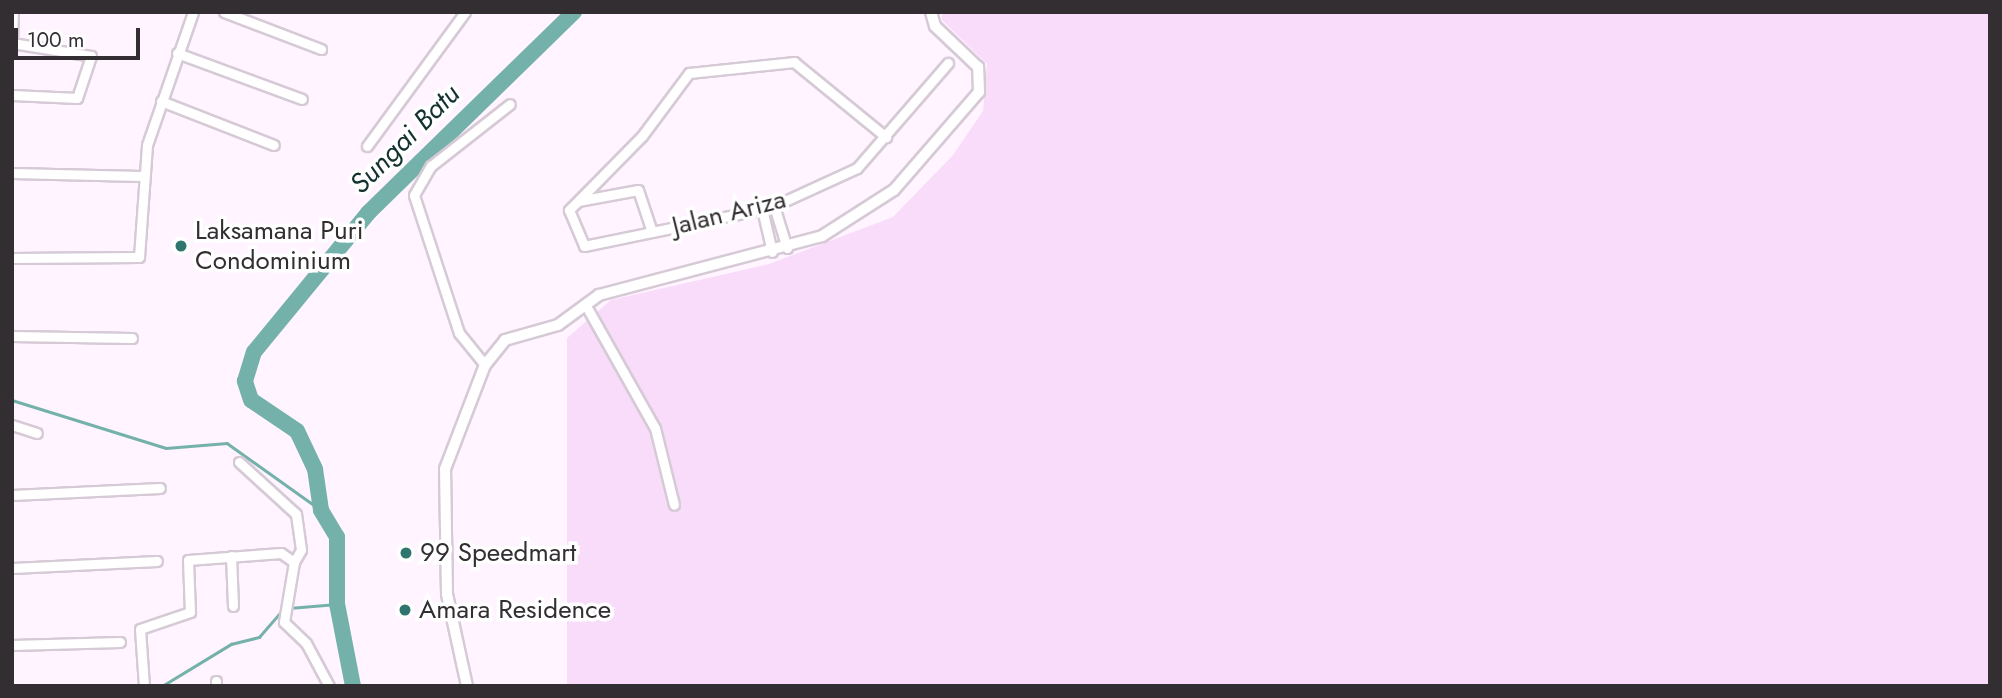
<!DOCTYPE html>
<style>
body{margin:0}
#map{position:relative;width:2002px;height:698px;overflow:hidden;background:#fff4ff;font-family:Jost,sans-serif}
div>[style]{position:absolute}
.green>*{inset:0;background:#f9dcfa}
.stream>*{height:2.5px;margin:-1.25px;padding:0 1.25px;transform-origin:1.25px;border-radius:1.25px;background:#74b1aa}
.river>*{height:16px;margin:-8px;padding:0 8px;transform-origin:8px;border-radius:8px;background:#74b1aa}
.roads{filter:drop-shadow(2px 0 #d5cad5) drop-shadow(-2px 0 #d5cad5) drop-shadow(0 2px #d5cad5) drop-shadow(0 -2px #d5cad5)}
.minor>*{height:9px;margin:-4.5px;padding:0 4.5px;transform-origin:4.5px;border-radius:4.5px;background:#fff}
.tertiary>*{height:10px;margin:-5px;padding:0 5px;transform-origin:5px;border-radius:5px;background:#fff}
.dots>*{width:19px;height:19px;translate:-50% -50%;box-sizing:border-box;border:4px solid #fff;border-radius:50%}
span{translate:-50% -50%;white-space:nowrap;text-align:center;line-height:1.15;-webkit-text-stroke:7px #fff;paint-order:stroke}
.street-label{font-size:26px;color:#322e32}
.poi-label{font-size:26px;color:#322e32}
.left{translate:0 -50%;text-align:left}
.water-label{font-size:28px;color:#13322f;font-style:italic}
.frame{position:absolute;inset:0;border:14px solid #322e32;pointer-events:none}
.scale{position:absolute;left:14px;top:28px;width:126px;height:32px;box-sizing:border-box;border:4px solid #322e32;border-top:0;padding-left:9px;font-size:21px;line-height:24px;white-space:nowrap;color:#322e32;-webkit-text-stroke:5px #fff;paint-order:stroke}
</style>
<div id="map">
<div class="green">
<div style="clip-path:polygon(942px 12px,1990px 12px,1990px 686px,567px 686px,567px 338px,611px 300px,769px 264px,893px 217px,953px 155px,983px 111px,987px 64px,942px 20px)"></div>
</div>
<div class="stream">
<div style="left:12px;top:400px;width:161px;rotate:17.3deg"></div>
<div style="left:166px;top:448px;width:61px;rotate:-4.7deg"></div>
<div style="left:227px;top:443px;width:115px;rotate:35.5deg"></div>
<div style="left:289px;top:608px;width:48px;rotate:-4.8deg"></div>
<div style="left:162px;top:686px;width:81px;rotate:-31.3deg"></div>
<div style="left:231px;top:644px;width:29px;rotate:-14deg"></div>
<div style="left:259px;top:637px;width:37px;rotate:-49deg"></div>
</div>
<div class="river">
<div style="left:353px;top:686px;width:84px;rotate:-101deg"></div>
<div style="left:337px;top:604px;width:67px;rotate:-90deg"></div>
<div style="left:337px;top:537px;width:31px;rotate:-121deg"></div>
<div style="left:321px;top:510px;width:41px;rotate:-98.3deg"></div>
<div style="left:315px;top:469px;width:42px;rotate:-115.3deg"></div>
<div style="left:297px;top:431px;width:55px;rotate:-146deg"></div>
<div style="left:251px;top:400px;width:20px;rotate:-108deg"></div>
<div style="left:245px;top:381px;width:30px;rotate:-73deg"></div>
<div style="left:254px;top:352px;width:180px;rotate:-50.6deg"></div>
<div style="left:368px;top:213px;width:288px;rotate:-44.3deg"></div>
</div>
<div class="roads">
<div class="minor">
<div style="left:224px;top:12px;width:104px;rotate:20.9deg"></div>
<div style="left:12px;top:39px;width:27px;rotate:-88deg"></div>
<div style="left:12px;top:43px;width:80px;rotate:9.3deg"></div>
<div style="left:91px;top:56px;width:44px;rotate:108.4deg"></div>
<div style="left:77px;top:98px;width:65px;rotate:-177.4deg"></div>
<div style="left:177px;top:53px;width:133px;rotate:20.2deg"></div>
<div style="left:161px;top:101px;width:121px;rotate:21.3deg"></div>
<div style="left:367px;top:146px;width:166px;rotate:-53.8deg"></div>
<div style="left:12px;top:173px;width:129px;rotate:1.3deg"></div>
<div style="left:579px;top:200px;width:90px;rotate:-45.5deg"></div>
<div style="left:642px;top:136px;width:79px;rotate:-53.3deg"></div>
<div style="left:689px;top:73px;width:106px;rotate:-6deg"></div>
<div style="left:794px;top:62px;width:119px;rotate:39.2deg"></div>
<div style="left:774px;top:206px;width:44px;rotate:72.8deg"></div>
<div style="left:762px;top:209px;width:44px;rotate:76.9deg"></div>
<div style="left:652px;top:232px;width:44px;rotate:-108.4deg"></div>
<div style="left:638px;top:190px;width:61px;rotate:169.6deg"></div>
<div style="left:578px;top:201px;width:13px;rotate:135deg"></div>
<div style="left:569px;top:210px;width:39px;rotate:67deg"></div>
<div style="left:584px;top:246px;width:69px;rotate:-11.6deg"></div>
<div style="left:652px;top:232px;width:99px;rotate:-11.7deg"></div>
<div style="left:749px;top:212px;width:26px;rotate:-13deg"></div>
<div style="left:774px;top:206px;width:91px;rotate:-24.6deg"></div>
<div style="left:857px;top:168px;width:139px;rotate:-49.1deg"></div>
<div style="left:12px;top:258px;width:127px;rotate:-0.5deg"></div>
<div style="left:139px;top:257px;width:112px;rotate:-85.9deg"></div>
<div style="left:147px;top:145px;width:141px;rotate:-70.9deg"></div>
<div style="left:585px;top:304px;width:142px;rotate:60.6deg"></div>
<div style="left:655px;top:428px;width:79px;rotate:76.1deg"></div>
<div style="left:12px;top:336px;width:120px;rotate:1deg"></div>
<div style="left:485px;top:365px;width:41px;rotate:-129.1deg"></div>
<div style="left:459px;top:333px;width:145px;rotate:-108.1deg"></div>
<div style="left:414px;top:195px;width:34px;rotate:-60deg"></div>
<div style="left:431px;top:166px;width:100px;rotate:-38.1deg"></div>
<div style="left:12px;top:425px;width:26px;rotate:18deg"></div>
<div style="left:239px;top:462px;width:77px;rotate:42.4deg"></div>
<div style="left:296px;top:514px;width:36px;rotate:82deg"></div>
<div style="left:301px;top:550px;width:14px;rotate:120deg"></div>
<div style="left:12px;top:495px;width:148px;rotate:-2.7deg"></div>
<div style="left:231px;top:556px;width:50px;rotate:87.7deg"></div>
<div style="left:12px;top:568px;width:145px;rotate:-2.8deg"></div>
<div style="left:12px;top:645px;width:108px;rotate:-1.6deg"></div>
<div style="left:216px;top:681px;width:5px;rotate:90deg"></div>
<div style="left:144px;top:686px;width:57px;rotate:-94deg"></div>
<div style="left:140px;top:629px;width:53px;rotate:-18.8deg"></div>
<div style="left:190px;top:612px;width:52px;rotate:-92.2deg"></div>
<div style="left:188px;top:560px;width:93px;rotate:-4.3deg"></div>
<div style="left:281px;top:553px;width:16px;rotate:35deg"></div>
<div style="left:294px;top:562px;width:61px;rotate:99.5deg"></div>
<div style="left:284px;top:622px;width:30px;rotate:44deg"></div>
<div style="left:306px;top:643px;width:49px;rotate:61.9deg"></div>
</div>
<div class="tertiary">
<div style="left:467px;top:686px;width:94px;rotate:-102.3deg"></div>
<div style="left:447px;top:594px;width:125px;rotate:-90.9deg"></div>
<div style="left:445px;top:469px;width:111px;rotate:-69deg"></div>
<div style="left:485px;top:365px;width:32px;rotate:-51deg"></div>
<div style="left:505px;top:340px;width:55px;rotate:-15.8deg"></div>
<div style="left:558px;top:325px;width:51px;rotate:-36.2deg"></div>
<div style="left:599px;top:295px;width:231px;rotate:-14.8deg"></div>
<div style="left:822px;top:236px;width:85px;rotate:-32.6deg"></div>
<div style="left:894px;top:190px;width:130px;rotate:-49.1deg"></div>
<div style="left:979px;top:92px;width:25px;rotate:-92deg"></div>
<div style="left:978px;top:67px;width:59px;rotate:-136.4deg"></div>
<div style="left:935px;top:26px;width:15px;rotate:-106deg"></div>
</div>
</div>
<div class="dots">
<div style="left:181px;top:246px;background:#2e766f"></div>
<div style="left:406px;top:553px;background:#2e766f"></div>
<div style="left:405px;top:610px;background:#2e766f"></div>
</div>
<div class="street-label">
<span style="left:729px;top:213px;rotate:-14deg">Jalan Ariza</span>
</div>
<div class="poi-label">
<span class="left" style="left:195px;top:246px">Laksamana Puri<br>Condominium</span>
<span class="left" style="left:420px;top:553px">99 Speedmart</span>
<span class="left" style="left:419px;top:610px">Amara Residence</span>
</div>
<div class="water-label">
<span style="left:405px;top:139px;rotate:-45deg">Sungai Batu</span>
</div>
<div class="frame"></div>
<div class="scale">100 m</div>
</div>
